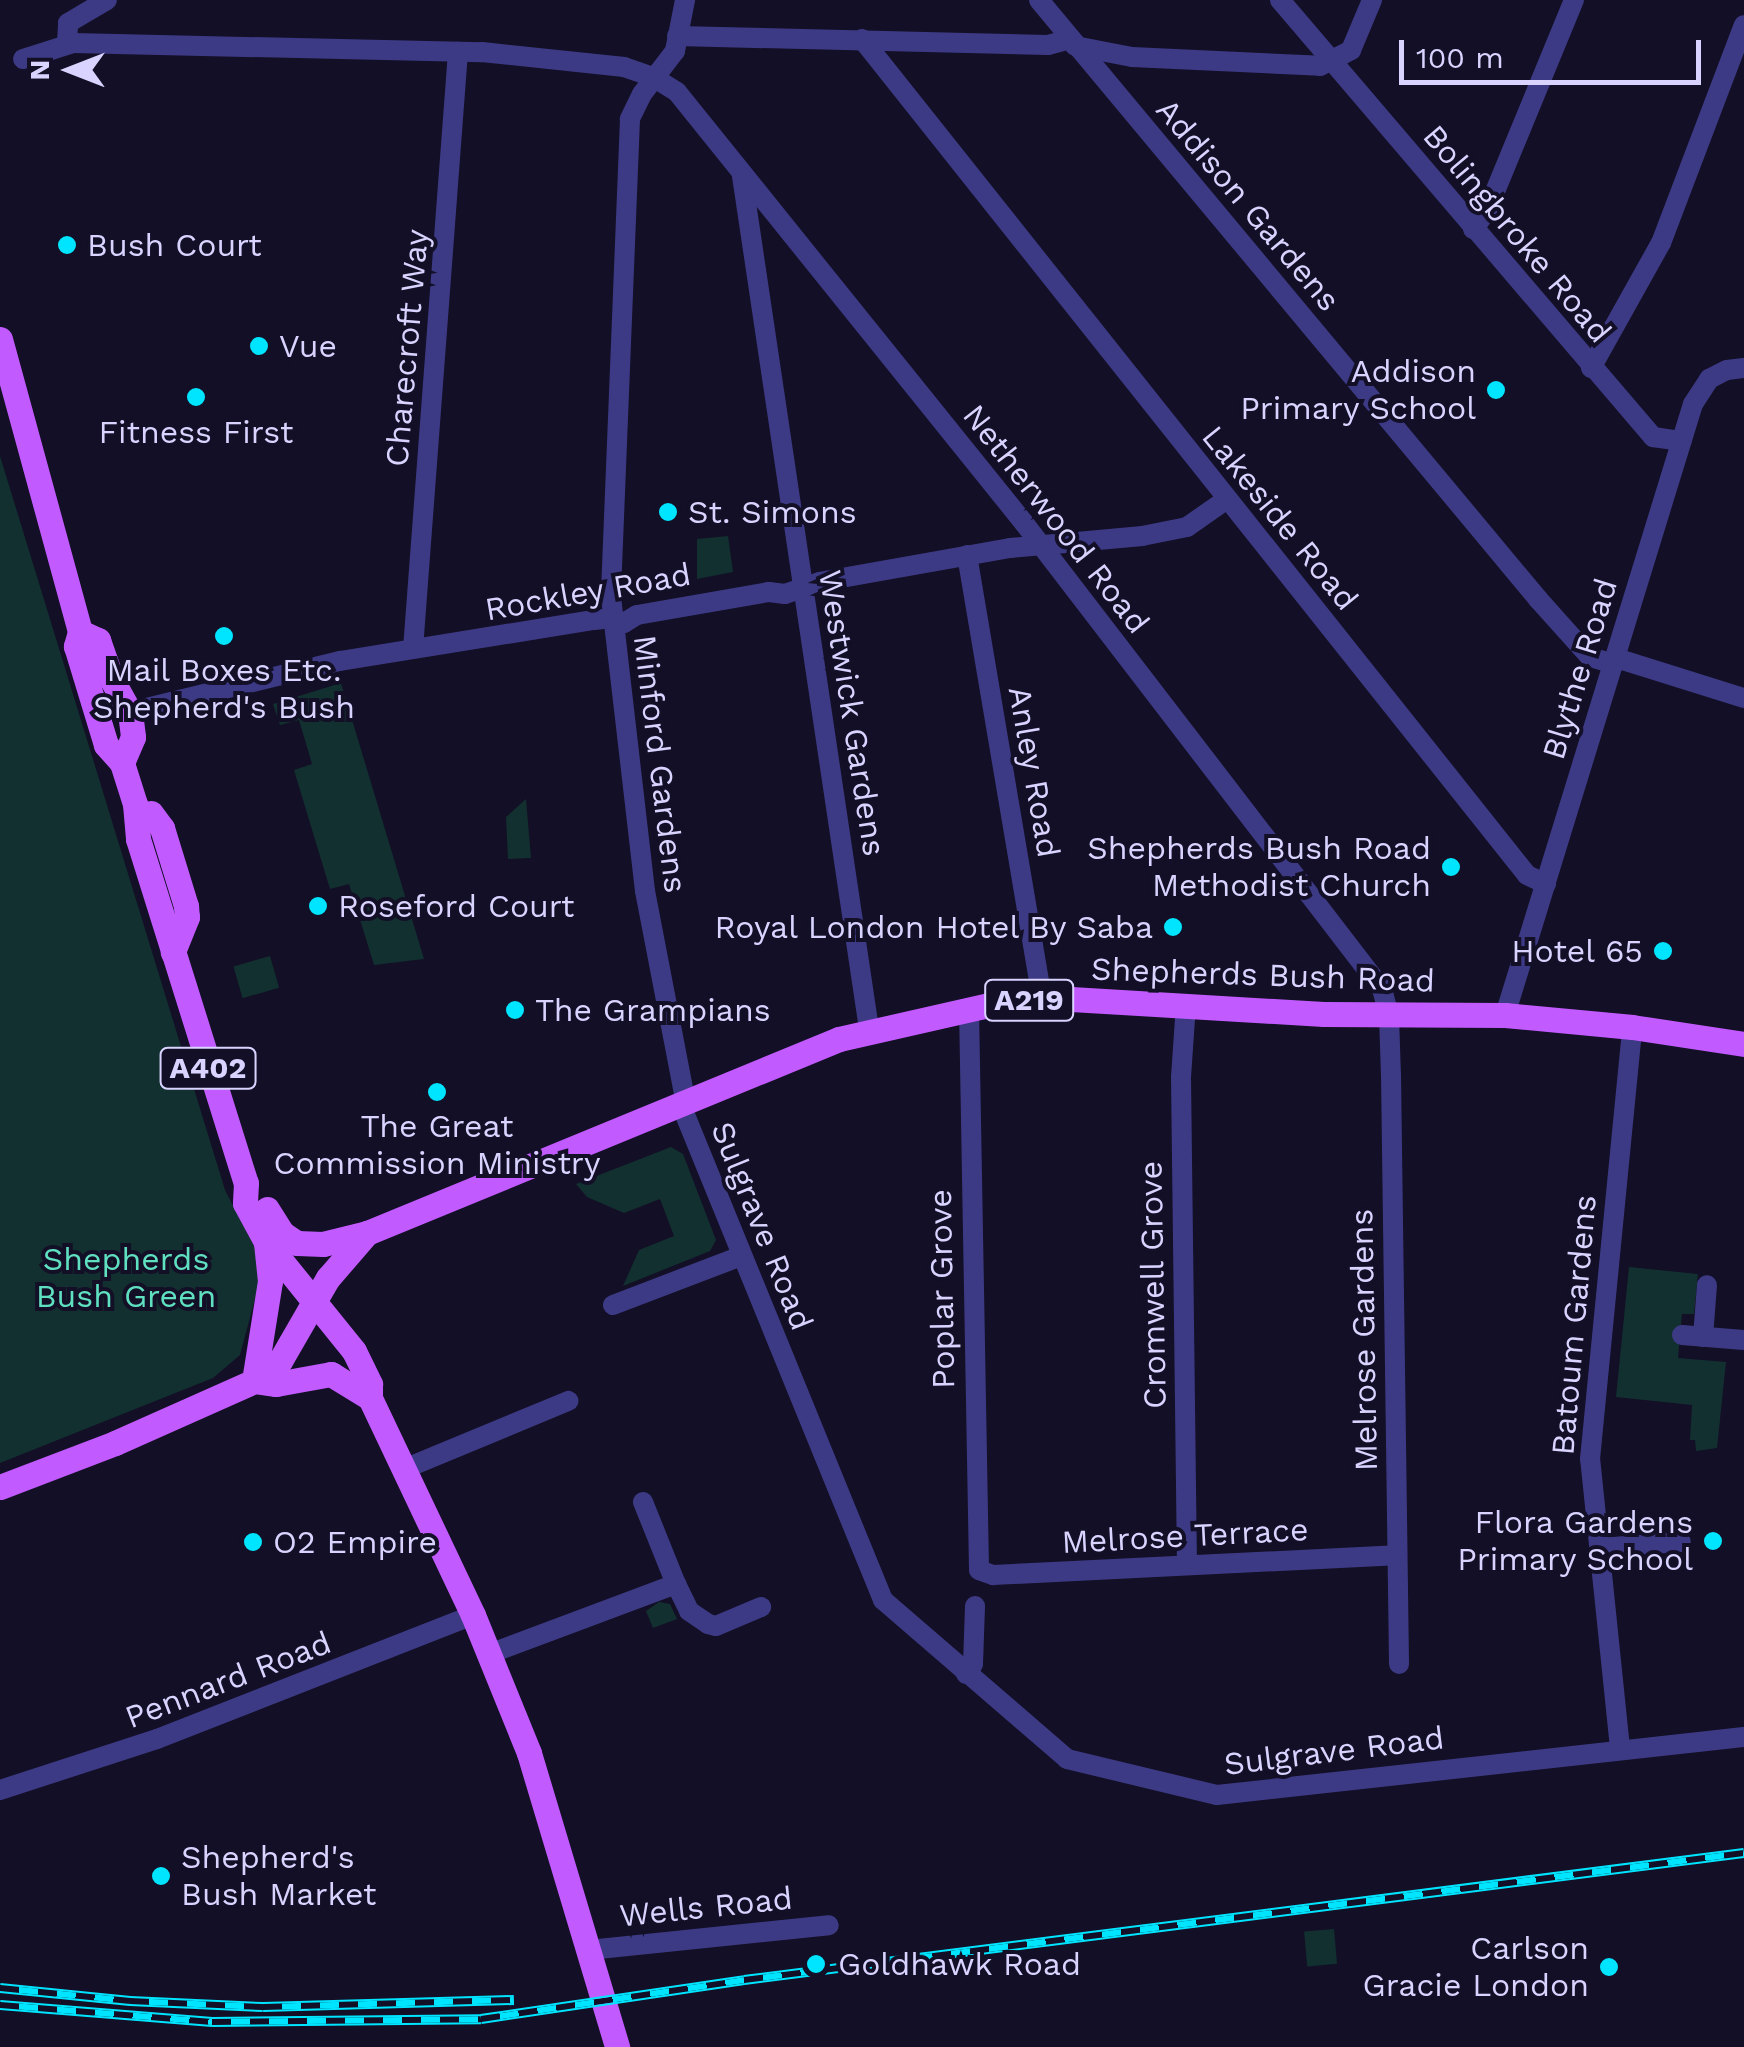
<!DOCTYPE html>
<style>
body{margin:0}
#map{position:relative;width:1744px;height:2047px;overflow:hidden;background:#130f26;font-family:"Work Sans",sans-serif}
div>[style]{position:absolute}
.green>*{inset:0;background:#12302f;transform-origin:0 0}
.street>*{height:20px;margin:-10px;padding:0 10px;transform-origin:10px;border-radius:10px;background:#3d3a85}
.primary>*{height:25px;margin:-12.5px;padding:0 12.5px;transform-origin:12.5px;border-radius:12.5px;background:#c25bff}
.rail>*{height:10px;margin-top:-5px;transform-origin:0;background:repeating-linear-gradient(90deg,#130f26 0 19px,#00e5ff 0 38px);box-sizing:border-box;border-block:2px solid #00e5ff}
.dots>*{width:28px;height:28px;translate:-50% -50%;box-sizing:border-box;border:5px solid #130f26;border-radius:50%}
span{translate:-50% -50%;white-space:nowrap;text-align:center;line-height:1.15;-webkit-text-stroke:8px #130f26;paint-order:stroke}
.shield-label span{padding:2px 8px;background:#130f26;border:2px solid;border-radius:8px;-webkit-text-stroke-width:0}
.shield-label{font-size:30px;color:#d9d4ff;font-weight:700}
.street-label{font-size:32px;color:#d9d4ff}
.poi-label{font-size:32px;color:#d9d4ff}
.left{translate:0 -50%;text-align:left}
.right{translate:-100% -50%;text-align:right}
.park-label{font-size:32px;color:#5fe0c0}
.north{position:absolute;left:20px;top:20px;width:100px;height:100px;-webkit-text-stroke:8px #130f26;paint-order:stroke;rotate:270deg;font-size:28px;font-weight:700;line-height:40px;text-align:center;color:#d9d4ff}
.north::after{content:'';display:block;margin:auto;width:35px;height:45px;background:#d9d4ff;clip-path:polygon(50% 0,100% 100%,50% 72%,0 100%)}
.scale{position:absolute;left:1399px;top:40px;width:302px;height:45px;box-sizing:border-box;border:5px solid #d9d4ff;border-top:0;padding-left:12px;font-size:30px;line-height:35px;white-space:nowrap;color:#d9d4ff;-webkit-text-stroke:8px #130f26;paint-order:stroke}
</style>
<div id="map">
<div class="green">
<div style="clip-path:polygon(0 456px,225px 1190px,256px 1250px,259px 1284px,240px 1355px,213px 1378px,0 1463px)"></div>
<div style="clip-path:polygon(728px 536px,733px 572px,697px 579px,697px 539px)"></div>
<div style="clip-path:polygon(341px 683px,424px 959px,374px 965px,349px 884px,330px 889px,323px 866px,294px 770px,312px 764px,299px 720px,280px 725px,273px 704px)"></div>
<div style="clip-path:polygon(526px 799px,531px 858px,508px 859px,506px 817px)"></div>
<div style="left:270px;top:956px;width:33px;height:38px;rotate:74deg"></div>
<div style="clip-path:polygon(671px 1147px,683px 1154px,716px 1240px,710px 1251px,623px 1286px,639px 1250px,674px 1236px,660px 1199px,624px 1213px,587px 1197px,576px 1184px)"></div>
<div style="clip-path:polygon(1629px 1267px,1698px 1274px,1694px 1314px,1682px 1314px,1678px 1358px,1726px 1362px,1717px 1448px,1696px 1451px,1695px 1440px,1690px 1440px,1692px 1405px,1616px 1397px)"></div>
<div style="clip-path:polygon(659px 1602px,670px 1604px,677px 1619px,653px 1628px,646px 1611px)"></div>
<div style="left:1334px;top:1929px;width:35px;height:30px;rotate:85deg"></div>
</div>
<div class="street">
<div style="left:685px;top:0;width:52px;rotate:101.1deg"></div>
<div style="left:675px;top:51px;width:54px;rotate:127.5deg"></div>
<div style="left:642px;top:94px;width:28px;rotate:116deg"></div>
<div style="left:630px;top:119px;width:478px;rotate:92.3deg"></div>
<div style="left:611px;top:597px;width:296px;rotate:83.4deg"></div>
<div style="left:645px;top:891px;width:216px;rotate:79.1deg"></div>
<div style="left:1039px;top:0;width:780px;rotate:50.2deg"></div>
<div style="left:1538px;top:599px;width:78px;rotate:48.1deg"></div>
<div style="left:1590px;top:657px;width:25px;rotate:16deg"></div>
<div style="left:1280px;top:0;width:575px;rotate:49.52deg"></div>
<div style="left:1653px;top:437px;width:29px;rotate:8deg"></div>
<div style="left:677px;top:36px;width:371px;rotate:1.4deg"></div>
<div style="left:1048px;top:45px;width:24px;rotate:-15deg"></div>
<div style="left:862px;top:39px;width:1068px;rotate:51.5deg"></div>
<div style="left:1527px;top:875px;width:21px;rotate:25deg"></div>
<div style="left:67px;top:44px;width:21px;rotate:-87deg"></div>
<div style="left:68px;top:23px;width:45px;rotate:-30.5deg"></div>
<div style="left:1075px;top:46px;width:58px;rotate:10.9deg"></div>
<div style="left:1132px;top:57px;width:188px;rotate:2.7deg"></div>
<div style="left:1320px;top:66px;width:35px;rotate:-27deg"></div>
<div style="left:1351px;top:50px;width:54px;rotate:-67.2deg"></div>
<div style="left:23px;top:59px;width:52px;rotate:-17.7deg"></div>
<div style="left:73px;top:43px;width:409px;rotate:1.3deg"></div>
<div style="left:482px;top:52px;width:143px;rotate:6deg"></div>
<div style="left:624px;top:67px;width:31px;rotate:19deg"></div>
<div style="left:653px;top:77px;width:28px;rotate:32deg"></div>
<div style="left:677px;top:92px;width:553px;rotate:51.16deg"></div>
<div style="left:1024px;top:523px;width:588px;rotate:52.47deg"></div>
<div style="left:1382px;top:989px;width:28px;rotate:75deg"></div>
<div style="left:1389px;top:1016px;width:59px;rotate:88.1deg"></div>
<div style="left:1391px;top:1075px;width:589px;rotate:89.22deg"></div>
<div style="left:742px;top:176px;width:862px;rotate:81.53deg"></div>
<div style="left:1473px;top:229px;width:23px;rotate:-52deg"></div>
<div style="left:1487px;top:211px;width:228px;rotate:-67.6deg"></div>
<div style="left:1591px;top:368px;width:143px;rotate:-60.8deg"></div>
<div style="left:1661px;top:243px;width:233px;rotate:-69.2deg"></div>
<div style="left:967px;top:555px;width:450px;rotate:80.4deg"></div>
<div style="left:413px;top:649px;width:599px;rotate:-85.69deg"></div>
<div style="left:1616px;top:658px;width:134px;rotate:17.4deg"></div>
<div style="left:130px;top:712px;width:216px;rotate:-13.7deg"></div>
<div style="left:340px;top:661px;width:257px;rotate:-9.2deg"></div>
<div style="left:594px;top:620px;width:18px;rotate:-6deg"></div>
<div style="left:612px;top:618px;width:13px;rotate:23deg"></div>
<div style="left:624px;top:623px;width:15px;rotate:-32deg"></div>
<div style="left:637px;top:615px;width:134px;rotate:-9.9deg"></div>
<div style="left:769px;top:592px;width:16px;rotate:7deg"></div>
<div style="left:785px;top:594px;width:36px;rotate:-19deg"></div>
<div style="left:819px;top:582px;width:194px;rotate:-10.1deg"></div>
<div style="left:1010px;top:548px;width:133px;rotate:-5.2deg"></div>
<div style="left:1142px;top:536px;width:46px;rotate:-11.3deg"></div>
<div style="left:1187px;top:527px;width:49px;rotate:-35deg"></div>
<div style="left:1186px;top:1004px;width:73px;rotate:93.9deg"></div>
<div style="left:1181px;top:1077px;width:488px;rotate:89.3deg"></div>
<div style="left:969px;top:1008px;width:562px;rotate:88.98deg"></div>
<div style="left:979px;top:1570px;width:15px;rotate:20deg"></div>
<div style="left:993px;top:1575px;width:403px;rotate:-2.8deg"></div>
<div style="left:1505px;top:1015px;width:639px;rotate:-72.9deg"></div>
<div style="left:1693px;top:404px;width:30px;rotate:-57deg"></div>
<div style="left:1709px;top:379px;width:20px;rotate:-27deg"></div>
<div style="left:1727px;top:370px;width:17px;rotate:-7deg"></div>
<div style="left:681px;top:1105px;width:535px;rotate:67.8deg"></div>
<div style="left:883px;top:1600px;width:243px;rotate:40.8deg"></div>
<div style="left:1067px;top:1759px;width:154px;rotate:13.5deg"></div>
<div style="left:1217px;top:1795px;width:530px;rotate:-6.28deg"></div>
<div style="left:613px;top:1305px;width:137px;rotate:-20.9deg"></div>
<div style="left:1682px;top:1335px;width:62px;rotate:4.6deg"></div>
<div style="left:1703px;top:1337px;width:52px;rotate:-85.6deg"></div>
<div style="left:404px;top:1469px;width:178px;rotate:-22.5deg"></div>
<div style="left:643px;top:1502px;width:88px;rotate:68.1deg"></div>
<div style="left:1599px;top:1548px;width:82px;rotate:-4.2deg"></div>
<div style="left:489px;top:1654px;width:200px;rotate:-20.5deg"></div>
<div style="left:676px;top:1584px;width:30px;rotate:64deg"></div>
<div style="left:689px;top:1611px;width:23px;rotate:34deg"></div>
<div style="left:708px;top:1624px;width:8px;rotate:14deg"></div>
<div style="left:716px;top:1626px;width:49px;rotate:-22.9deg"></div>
<div style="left:966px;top:1674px;width:12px;rotate:-55deg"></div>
<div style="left:973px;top:1664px;width:58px;rotate:-88deg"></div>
<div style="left:1620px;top:1748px;width:291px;rotate:-95.9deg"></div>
<div style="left:1590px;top:1459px;width:434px;rotate:-84.4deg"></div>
<div style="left:0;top:1790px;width:165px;rotate:-18deg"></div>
<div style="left:157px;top:1739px;width:339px;rotate:-21.4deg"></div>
<div style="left:589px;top:1950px;width:241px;rotate:-5.9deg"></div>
</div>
<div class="primary">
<div style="left:0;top:339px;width:304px;rotate:74.7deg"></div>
<div style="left:80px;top:632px;width:15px;rotate:106deg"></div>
<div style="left:76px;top:646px;width:103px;rotate:73.1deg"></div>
<div style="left:106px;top:745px;width:24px;rotate:48deg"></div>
<div style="left:122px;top:763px;width:43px;rotate:72.4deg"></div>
<div style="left:135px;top:804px;width:35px;rotate:85deg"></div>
<div style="left:138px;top:839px;width:361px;rotate:72.6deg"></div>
<div style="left:246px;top:1183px;width:20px;rotate:93deg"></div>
<div style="left:245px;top:1203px;width:44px;rotate:61.7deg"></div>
<div style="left:266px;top:1242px;width:140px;rotate:51.1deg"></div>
<div style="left:354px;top:1351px;width:37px;rotate:64deg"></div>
<div style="left:370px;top:1384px;width:14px;rotate:90deg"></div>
<div style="left:370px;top:1398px;width:240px;rotate:64.6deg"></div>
<div style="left:473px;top:1615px;width:149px;rotate:67.9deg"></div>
<div style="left:529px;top:1753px;width:307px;rotate:73.3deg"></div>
<div style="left:80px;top:632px;width:20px;rotate:24deg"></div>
<div style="left:98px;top:640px;width:42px;rotate:70.7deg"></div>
<div style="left:112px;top:680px;width:37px;rotate:61deg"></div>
<div style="left:130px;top:712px;width:25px;rotate:83deg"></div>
<div style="left:133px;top:737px;width:28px;rotate:113deg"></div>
<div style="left:151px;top:813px;width:19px;rotate:54deg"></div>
<div style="left:162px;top:828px;width:82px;rotate:72.9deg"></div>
<div style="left:186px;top:906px;width:11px;rotate:85deg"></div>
<div style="left:187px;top:917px;width:38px;rotate:112deg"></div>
<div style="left:267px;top:1209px;width:28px;rotate:58deg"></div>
<div style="left:282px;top:1233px;width:18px;rotate:34deg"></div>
<div style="left:297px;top:1243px;width:26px;rotate:2deg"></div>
<div style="left:323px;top:1244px;width:45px;rotate:-14deg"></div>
<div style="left:367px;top:1233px;width:510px;rotate:-22.34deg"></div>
<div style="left:839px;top:1039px;width:163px;rotate:-12.8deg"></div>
<div style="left:998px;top:1003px;width:73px;rotate:-3.1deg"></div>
<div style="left:1071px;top:999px;width:253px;rotate:3.4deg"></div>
<div style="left:1324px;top:1014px;width:181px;rotate:0.3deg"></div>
<div style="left:1505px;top:1015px;width:128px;rotate:5.4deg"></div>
<div style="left:1632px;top:1027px;width:113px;rotate:8.6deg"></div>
<div style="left:254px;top:1381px;width:101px;rotate:-80.9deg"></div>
<div style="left:270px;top:1281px;width:39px;rotate:-96deg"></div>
<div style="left:254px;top:1381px;width:22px;rotate:8deg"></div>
<div style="left:276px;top:1384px;width:56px;rotate:-10.3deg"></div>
<div style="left:331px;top:1374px;width:46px;rotate:31.6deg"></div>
<div style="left:0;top:1487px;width:123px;rotate:-20.9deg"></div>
<div style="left:115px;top:1443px;width:152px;rotate:-24deg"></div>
<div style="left:254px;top:1381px;width:33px;rotate:-38deg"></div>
<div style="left:280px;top:1361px;width:96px;rotate:-60deg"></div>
<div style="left:328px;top:1278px;width:60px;rotate:-49.1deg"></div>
</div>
<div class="rail">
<div style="left:0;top:1988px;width:131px;rotate:5.7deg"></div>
<div style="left:130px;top:2001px;width:133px;rotate:2.6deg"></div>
<div style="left:263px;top:2007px;width:251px;rotate:-1.6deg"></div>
<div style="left:0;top:2005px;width:213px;rotate:4.6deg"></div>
<div style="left:212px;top:2022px;width:269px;rotate:-0.6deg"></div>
<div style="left:481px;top:2019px;width:266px;rotate:-8.4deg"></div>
<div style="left:744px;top:1980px;width:1008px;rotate:-7.24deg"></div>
</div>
<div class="dots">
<div style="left:67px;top:245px;background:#00e5ff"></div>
<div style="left:259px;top:346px;background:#00e5ff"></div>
<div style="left:1496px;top:390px;background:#00e5ff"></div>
<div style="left:196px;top:397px;background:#00e5ff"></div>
<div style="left:668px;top:512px;background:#00e5ff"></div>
<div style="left:224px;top:636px;background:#00e5ff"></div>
<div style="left:1451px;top:867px;background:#00e5ff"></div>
<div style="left:318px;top:906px;background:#00e5ff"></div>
<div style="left:1173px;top:927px;background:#00e5ff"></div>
<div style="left:1663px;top:951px;background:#00e5ff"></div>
<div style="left:515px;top:1010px;background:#00e5ff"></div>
<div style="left:437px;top:1092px;background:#00e5ff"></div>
<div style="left:1713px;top:1541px;background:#00e5ff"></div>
<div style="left:253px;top:1542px;background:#00e5ff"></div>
<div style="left:161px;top:1876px;background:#00e5ff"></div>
<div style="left:816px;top:1964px;background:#00e5ff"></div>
<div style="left:1609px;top:1967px;background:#00e5ff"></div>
</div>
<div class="shield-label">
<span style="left:1029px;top:1000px">A219</span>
<span style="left:208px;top:1068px">A402</span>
</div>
<div class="street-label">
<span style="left:1248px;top:205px;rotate:50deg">Addison Gardens</span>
<span style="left:1517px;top:234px;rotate:50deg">Bolingbroke Road</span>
<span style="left:407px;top:348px;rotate:-85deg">Charecroft Way</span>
<span style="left:1280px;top:518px;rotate:51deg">Lakeside Road</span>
<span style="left:1056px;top:519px;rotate:52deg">Netherwood Road</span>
<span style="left:588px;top:592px;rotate:-10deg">Rockley Road</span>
<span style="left:1580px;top:669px;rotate:-73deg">Blythe Road</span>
<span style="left:852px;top:713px;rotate:81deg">Westwick Gardens</span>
<span style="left:660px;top:764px;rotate:83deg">Minford Gardens</span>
<span style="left:1034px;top:772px;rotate:80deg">Anley Road</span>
<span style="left:1263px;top:975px;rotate:2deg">Shepherds Bush Road</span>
<span style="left:762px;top:1226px;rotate:68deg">Sulgrave Road</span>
<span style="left:1153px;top:1285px;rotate:-91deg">Cromwell Grove</span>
<span style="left:942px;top:1289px;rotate:-91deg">Poplar Grove</span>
<span style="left:1574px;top:1325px;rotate:-85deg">Batoum Gardens</span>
<span style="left:1364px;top:1340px;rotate:-91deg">Melrose Gardens</span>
<span style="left:1185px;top:1536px;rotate:-3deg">Melrose Terrace</span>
<span style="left:228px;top:1680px;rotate:-21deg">Pennard Road</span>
<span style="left:1334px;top:1751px;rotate:-7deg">Sulgrave Road</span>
<span style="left:706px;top:1907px;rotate:-6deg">Wells Road</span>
</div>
<div class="poi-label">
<span class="left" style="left:87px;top:245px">Bush Court</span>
<span class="left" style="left:279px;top:346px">Vue</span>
<span class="right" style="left:1476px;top:390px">Addison<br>Primary School</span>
<span style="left:196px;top:432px">Fitness First</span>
<span class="left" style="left:688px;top:512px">St. Simons</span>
<span style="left:224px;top:689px">Mail Boxes Etc.<br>Shepherd's Bush</span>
<span class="right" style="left:1431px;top:867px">Shepherds Bush Road<br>Methodist Church</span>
<span class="left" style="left:338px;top:906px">Roseford Court</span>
<span class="right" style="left:1153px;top:927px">Royal London Hotel By Saba</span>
<span class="right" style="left:1643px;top:951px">Hotel 65</span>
<span class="left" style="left:535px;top:1010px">The Grampians</span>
<span style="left:437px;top:1145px">The Great<br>Commission Ministry</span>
<span class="right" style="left:1693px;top:1541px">Flora Gardens<br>Primary School</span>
<span class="left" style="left:273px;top:1542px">O2 Empire</span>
<span class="left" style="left:181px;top:1876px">Shepherd's<br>Bush Market</span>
<span class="right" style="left:1589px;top:1967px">Carlson<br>Gracie London</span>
<span class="left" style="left:838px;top:1964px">Goldhawk Road</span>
</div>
<div class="park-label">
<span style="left:126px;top:1278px">Shepherds<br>Bush Green</span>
</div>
<div class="north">N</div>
<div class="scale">100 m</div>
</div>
